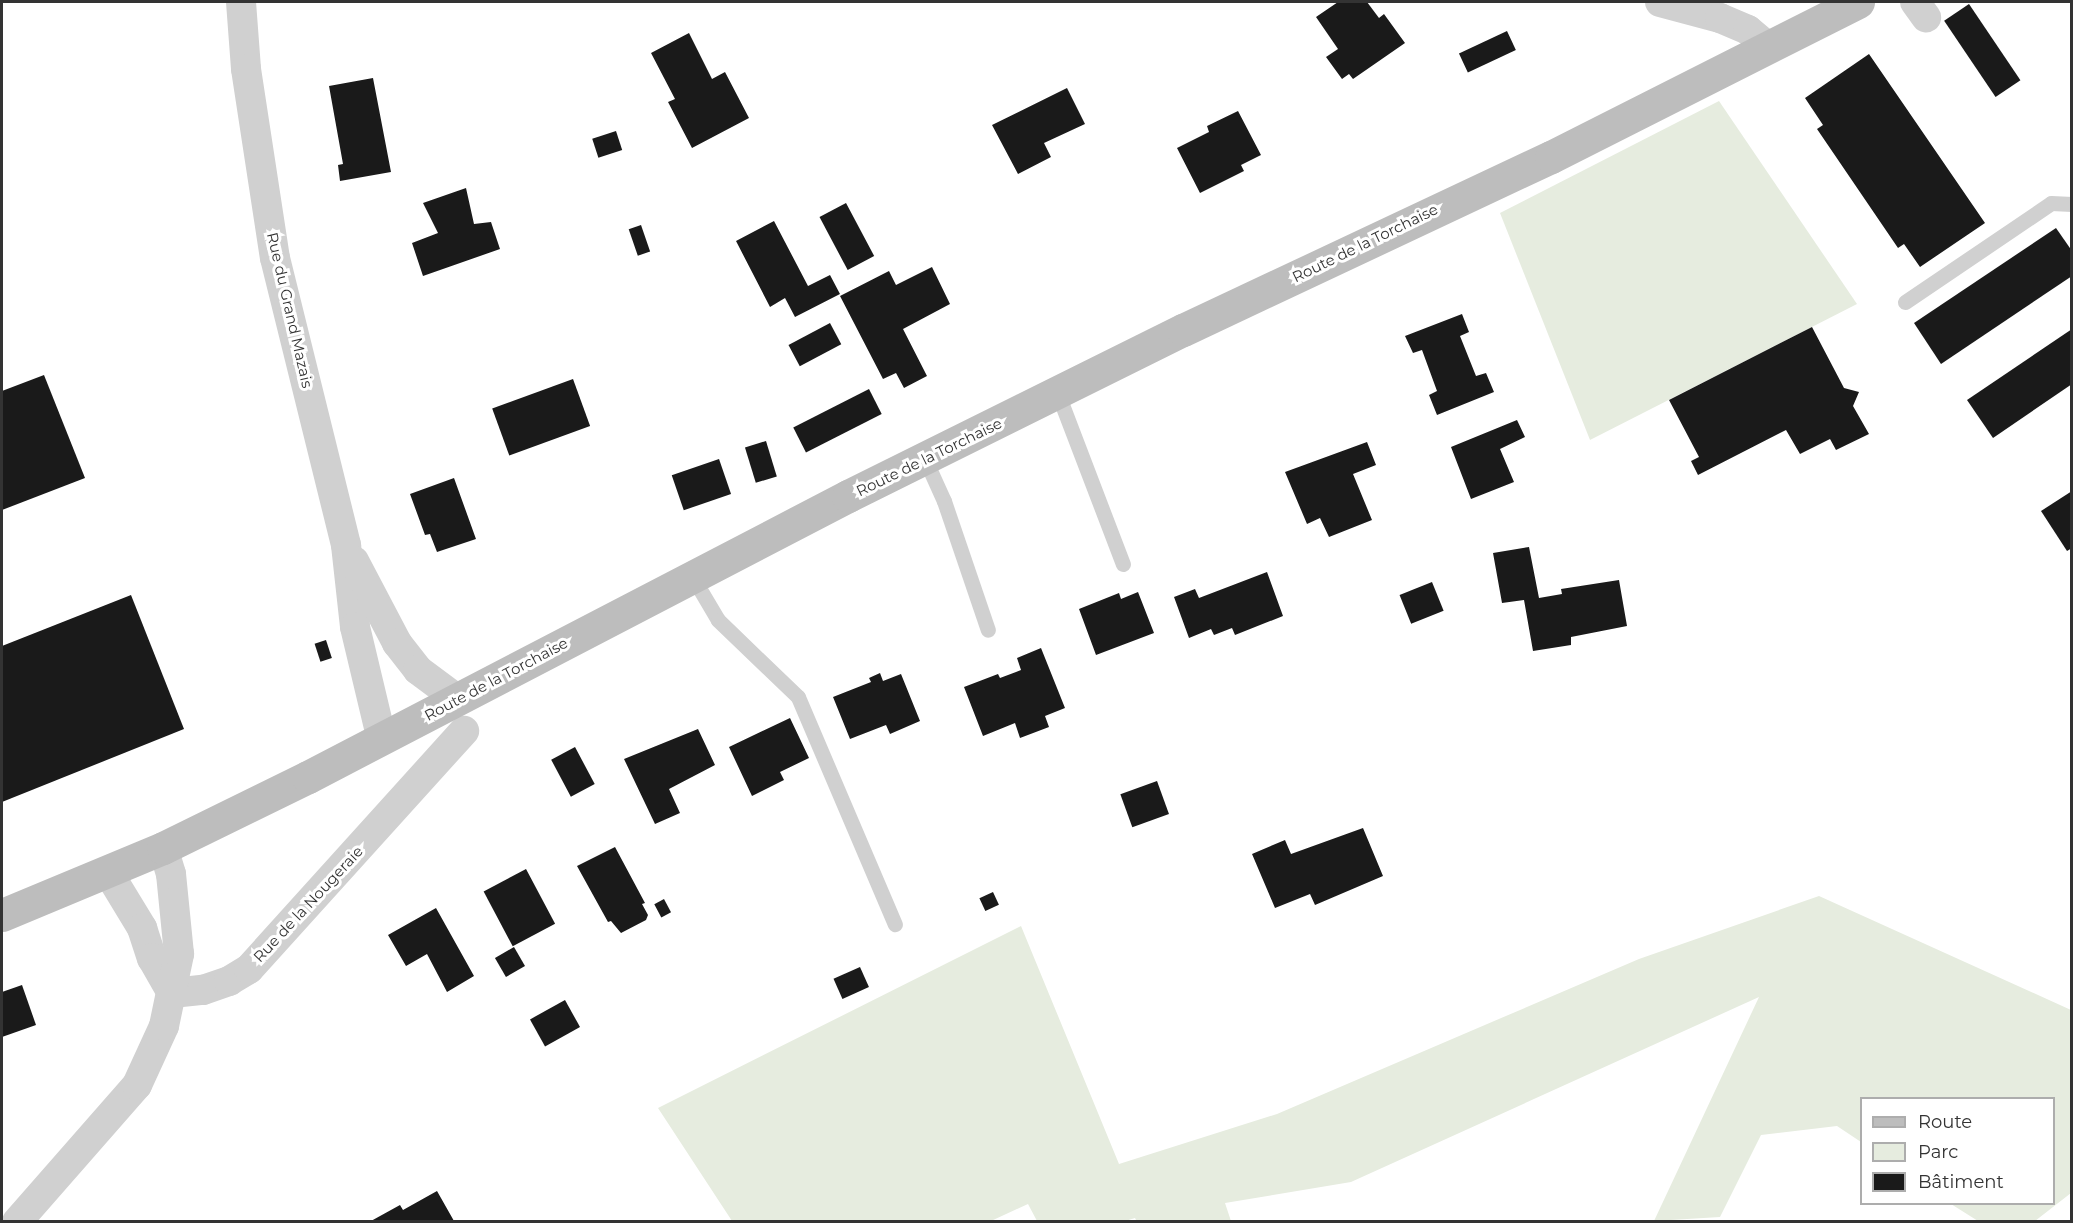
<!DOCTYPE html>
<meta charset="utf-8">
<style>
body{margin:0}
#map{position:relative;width:2073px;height:1223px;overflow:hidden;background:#fff;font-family:Montserrat,sans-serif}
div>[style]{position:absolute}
.green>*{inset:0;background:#e6ecdf}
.building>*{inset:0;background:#1a1a1a;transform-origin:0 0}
.service>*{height:15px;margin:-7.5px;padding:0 7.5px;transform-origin:7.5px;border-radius:7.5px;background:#d0d0d0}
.minor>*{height:30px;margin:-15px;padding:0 15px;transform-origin:15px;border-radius:15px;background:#d0d0d0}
.secondary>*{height:33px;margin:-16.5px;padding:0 16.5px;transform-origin:16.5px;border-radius:16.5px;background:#bdbdbd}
span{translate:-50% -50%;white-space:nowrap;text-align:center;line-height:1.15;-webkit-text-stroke:6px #fff;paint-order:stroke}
.street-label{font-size:15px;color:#333}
.frame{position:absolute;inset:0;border:3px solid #333;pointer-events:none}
.legend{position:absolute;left:1860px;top:1097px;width:195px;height:108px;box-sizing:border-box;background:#fff;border:2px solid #adadad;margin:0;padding:8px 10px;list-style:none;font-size:18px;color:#333}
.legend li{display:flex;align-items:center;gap:12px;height:30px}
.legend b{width:30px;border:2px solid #adadad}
</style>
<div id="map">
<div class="green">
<div style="clip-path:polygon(1719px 101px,1857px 304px,1590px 440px,1500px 213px)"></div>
<div style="clip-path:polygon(1819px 896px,2071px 1010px,2071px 1193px,2035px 1221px,1978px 1221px,1951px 1204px,2054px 1204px,2054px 1098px,1862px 1098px,1861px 1142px,1837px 1126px,1761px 1135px,1720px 1217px,1654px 1221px,1759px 997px,1351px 1182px,1225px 1203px,1231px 1221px,1137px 1222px,1135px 1218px,1122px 1222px,1037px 1221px,1028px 1204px,991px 1221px,732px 1221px,658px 1108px,1021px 926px,1119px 1164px,1277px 1114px,1639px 959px)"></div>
</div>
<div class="building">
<div style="clip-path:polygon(1338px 2px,1367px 2px,1379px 18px,1384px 14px,1405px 43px,1353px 79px,1349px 74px,1342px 79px,1326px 57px,1338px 49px,1316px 17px)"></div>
<div style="left:1969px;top:4px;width:92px;height:30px;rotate:56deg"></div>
<div style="left:1507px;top:31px;width:21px;height:53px;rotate:65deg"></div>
<div style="clip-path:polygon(689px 33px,712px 79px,725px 72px,749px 118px,692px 148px,668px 102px,675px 99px,651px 53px)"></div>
<div style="clip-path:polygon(1869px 54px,1985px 223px,1920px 267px,1904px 244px,1898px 248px,1817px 129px,1823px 125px,1805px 98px)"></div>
<div style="clip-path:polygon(373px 78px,391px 172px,340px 181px,338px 165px,343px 164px,329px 86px)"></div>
<div style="clip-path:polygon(1067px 88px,1085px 124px,1044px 143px,1051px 157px,1018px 174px,992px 125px)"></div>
<div style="clip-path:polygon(1238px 111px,1261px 155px,1241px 165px,1244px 171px,1200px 193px,1177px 148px,1209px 132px,1207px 126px)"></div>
<div style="left:616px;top:131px;width:20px;height:25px;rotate:72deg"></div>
<div style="clip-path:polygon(466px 188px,474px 224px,491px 222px,500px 249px,423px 276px,412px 243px,438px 233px,423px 203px)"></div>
<div style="left:846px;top:203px;width:60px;height:30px;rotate:62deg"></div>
<div style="clip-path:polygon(774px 221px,808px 286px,830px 275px,840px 294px,795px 317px,785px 298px,770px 307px,736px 241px)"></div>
<div style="left:641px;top:225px;width:28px;height:13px;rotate:71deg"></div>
<div style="clip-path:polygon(2056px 228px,2072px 251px,2072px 276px,1941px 364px,1914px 323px)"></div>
<div style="clip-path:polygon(932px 267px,950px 304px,903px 329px,927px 376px,904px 388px,896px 373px,883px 379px,840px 296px,889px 271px,896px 285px)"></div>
<div style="clip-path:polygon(1462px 314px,1469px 332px,1460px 336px,1476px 376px,1486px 373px,1494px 392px,1437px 415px,1429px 395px,1437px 391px,1422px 350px,1413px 353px,1405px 336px)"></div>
<div style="left:830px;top:323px;width:24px;height:47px;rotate:62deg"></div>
<div style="clip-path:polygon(1812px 327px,1844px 388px,1859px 392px,1853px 406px,1869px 434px,1836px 450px,1830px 439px,1800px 454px,1786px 430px,1698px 475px,1691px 461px,1699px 457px,1669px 400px)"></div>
<div style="clip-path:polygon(2072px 329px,2072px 384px,1993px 438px,1967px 400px)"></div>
<div style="clip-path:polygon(44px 375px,85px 478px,2px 510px,2px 391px)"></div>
<div style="left:573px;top:379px;width:50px;height:86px;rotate:70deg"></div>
<div style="left:869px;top:389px;width:28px;height:85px;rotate:63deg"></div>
<div style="clip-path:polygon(1517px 420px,1525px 437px,1500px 449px,1514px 482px,1471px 499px,1451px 447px)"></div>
<div style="left:766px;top:441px;width:37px;height:22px;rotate:73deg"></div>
<div style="clip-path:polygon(1367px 442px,1376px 465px,1353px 474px,1372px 520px,1329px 537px,1320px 518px,1307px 524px,1285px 472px)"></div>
<div style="left:719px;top:459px;width:37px;height:50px;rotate:71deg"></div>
<div style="clip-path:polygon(454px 478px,476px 539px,437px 552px,430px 534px,425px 535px,410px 494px)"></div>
<div style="clip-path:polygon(2072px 491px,2072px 548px,2067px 551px,2041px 511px)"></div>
<div style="clip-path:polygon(1529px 547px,1539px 598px,1562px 594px,1561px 589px,1619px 580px,1627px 626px,1571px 637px,1571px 645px,1533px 651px,1524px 600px,1502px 603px,1493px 553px)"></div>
<div style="clip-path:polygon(1267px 572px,1283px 616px,1235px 635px,1232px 628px,1214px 635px,1211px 629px,1189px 638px,1174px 597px,1195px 589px,1199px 598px)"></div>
<div style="left:1432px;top:582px;width:31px;height:35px;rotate:68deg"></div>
<div style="clip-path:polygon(1138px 592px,1154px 633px,1096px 655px,1079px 609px,1119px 593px,1121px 599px)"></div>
<div style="clip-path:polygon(131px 595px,184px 729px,2px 802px,2px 646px)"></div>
<div style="left:326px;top:640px;width:19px;height:12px;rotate:72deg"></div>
<div style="clip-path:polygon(1041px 648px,1065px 708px,1045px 716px,1049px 727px,1020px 738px,1015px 723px,983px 736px,964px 687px,998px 674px,1000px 678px,1021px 670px,1017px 658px)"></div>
<div style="clip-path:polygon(880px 673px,883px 681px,901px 674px,920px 721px,890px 734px,886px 725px,850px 739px,833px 697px,871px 682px,869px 678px)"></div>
<div style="clip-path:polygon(790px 718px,809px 758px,780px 772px,784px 780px,752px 796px,729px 747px)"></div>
<div style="clip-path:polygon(698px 729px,715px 765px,669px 789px,680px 813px,655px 824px,624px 759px)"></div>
<div style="left:575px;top:747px;width:42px;height:27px;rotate:62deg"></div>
<div style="left:1157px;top:781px;width:35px;height:39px;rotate:70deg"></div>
<div style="clip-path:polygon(1363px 828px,1383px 876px,1315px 905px,1310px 894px,1275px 908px,1252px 854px,1285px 840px,1291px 854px)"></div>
<div style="clip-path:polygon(615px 847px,645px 903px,642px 904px,648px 915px,646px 920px,621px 933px,611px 921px,608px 922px,577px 866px)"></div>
<div style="left:526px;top:869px;width:62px;height:48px;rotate:62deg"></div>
<div style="left:993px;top:892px;width:14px;height:15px;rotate:65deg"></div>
<div style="left:664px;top:899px;width:15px;height:11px;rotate:62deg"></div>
<div style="clip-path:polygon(436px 908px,474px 976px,447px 992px,427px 954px,406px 966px,388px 935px)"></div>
<div style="left:514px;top:947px;width:22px;height:22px;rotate:60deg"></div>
<div style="left:860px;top:967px;width:22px;height:29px;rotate:66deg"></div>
<div style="clip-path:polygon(22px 985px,36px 1025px,2px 1037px,2px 992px)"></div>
<div style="left:565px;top:1000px;width:31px;height:40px;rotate:61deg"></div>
<div style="clip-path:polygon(437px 1191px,454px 1221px,371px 1221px,400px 1205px,403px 1210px)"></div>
</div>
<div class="service">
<div style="left:1905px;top:302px;width:176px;rotate:-34.1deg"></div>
<div style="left:2051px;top:203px;width:21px;rotate:3deg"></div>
<div style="left:1058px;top:394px;width:182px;rotate:69.1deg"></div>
<div style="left:925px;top:459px;width:46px;rotate:65.7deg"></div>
<div style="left:944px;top:501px;width:136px;rotate:71.2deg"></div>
<div style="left:692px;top:576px;width:51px;rotate:59.4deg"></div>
<div style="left:718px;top:620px;width:111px;rotate:43.9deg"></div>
<div style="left:798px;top:697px;width:247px;rotate:66.9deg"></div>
</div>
<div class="minor">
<div style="left:241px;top:2px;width:67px;rotate:85.7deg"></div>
<div style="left:246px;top:69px;width:191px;rotate:81.3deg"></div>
<div style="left:275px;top:258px;width:296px;rotate:76.1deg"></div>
<div style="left:346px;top:545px;width:82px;rotate:83.7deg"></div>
<div style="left:355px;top:627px;width:116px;rotate:76.6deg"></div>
<div style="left:1660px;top:2px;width:62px;rotate:14.9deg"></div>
<div style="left:1720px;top:18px;width:30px;rotate:23deg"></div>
<div style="left:1748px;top:30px;width:26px;rotate:40deg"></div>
<div style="left:1915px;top:2px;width:19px;rotate:54deg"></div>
<div style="left:354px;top:561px;width:93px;rotate:62.3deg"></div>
<div style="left:397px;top:643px;width:34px;rotate:52deg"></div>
<div style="left:418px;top:670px;width:49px;rotate:36.6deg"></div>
<div style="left:108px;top:872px;width:66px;rotate:58.7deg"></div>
<div style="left:142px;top:928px;width:32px;rotate:72deg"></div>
<div style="left:152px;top:958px;width:40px;rotate:60.3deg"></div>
<div style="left:172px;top:993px;width:31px;rotate:-6deg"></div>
<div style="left:203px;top:990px;width:28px;rotate:-19deg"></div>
<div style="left:229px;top:981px;width:23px;rotate:-31deg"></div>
<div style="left:249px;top:969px;width:321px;rotate:-47.9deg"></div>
<div style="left:17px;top:1222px;width:182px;rotate:-48.8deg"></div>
<div style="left:137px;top:1085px;width:65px;rotate:-65.4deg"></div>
<div style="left:164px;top:1026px;width:74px;rotate:-78.2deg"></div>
<div style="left:179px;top:954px;width:80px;rotate:-95.7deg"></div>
<div style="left:171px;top:874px;width:27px;rotate:-107deg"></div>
</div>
<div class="secondary">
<div style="left:2px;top:915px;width:174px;rotate:-22.6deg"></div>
<div style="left:163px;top:848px;width:161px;rotate:-26.1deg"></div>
<div style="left:308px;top:777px;width:609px;rotate:-27.49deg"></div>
<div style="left:848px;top:496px;width:374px;rotate:-26.4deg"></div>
<div style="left:1183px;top:330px;width:407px;rotate:-25.2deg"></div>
<div style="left:1551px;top:157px;width:344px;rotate:-26.8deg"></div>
</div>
<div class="street-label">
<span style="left:1365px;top:243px;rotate:-26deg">Route de la Torchaise</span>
<span style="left:290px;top:310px;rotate:77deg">Rue du Grand Mazais</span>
<span style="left:929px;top:457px;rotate:-26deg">Route de la Torchaise</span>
<span style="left:496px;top:679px;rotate:-28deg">Route de la Torchaise</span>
<span style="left:308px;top:904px;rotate:-47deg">Rue de la Nougeraie</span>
</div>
<div class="frame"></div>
<ul class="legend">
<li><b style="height:8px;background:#bdbdbd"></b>Route</li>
<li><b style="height:16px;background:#e6ecdf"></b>Parc</li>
<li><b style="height:16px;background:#1a1a1a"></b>Bâtiment</li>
</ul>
</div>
